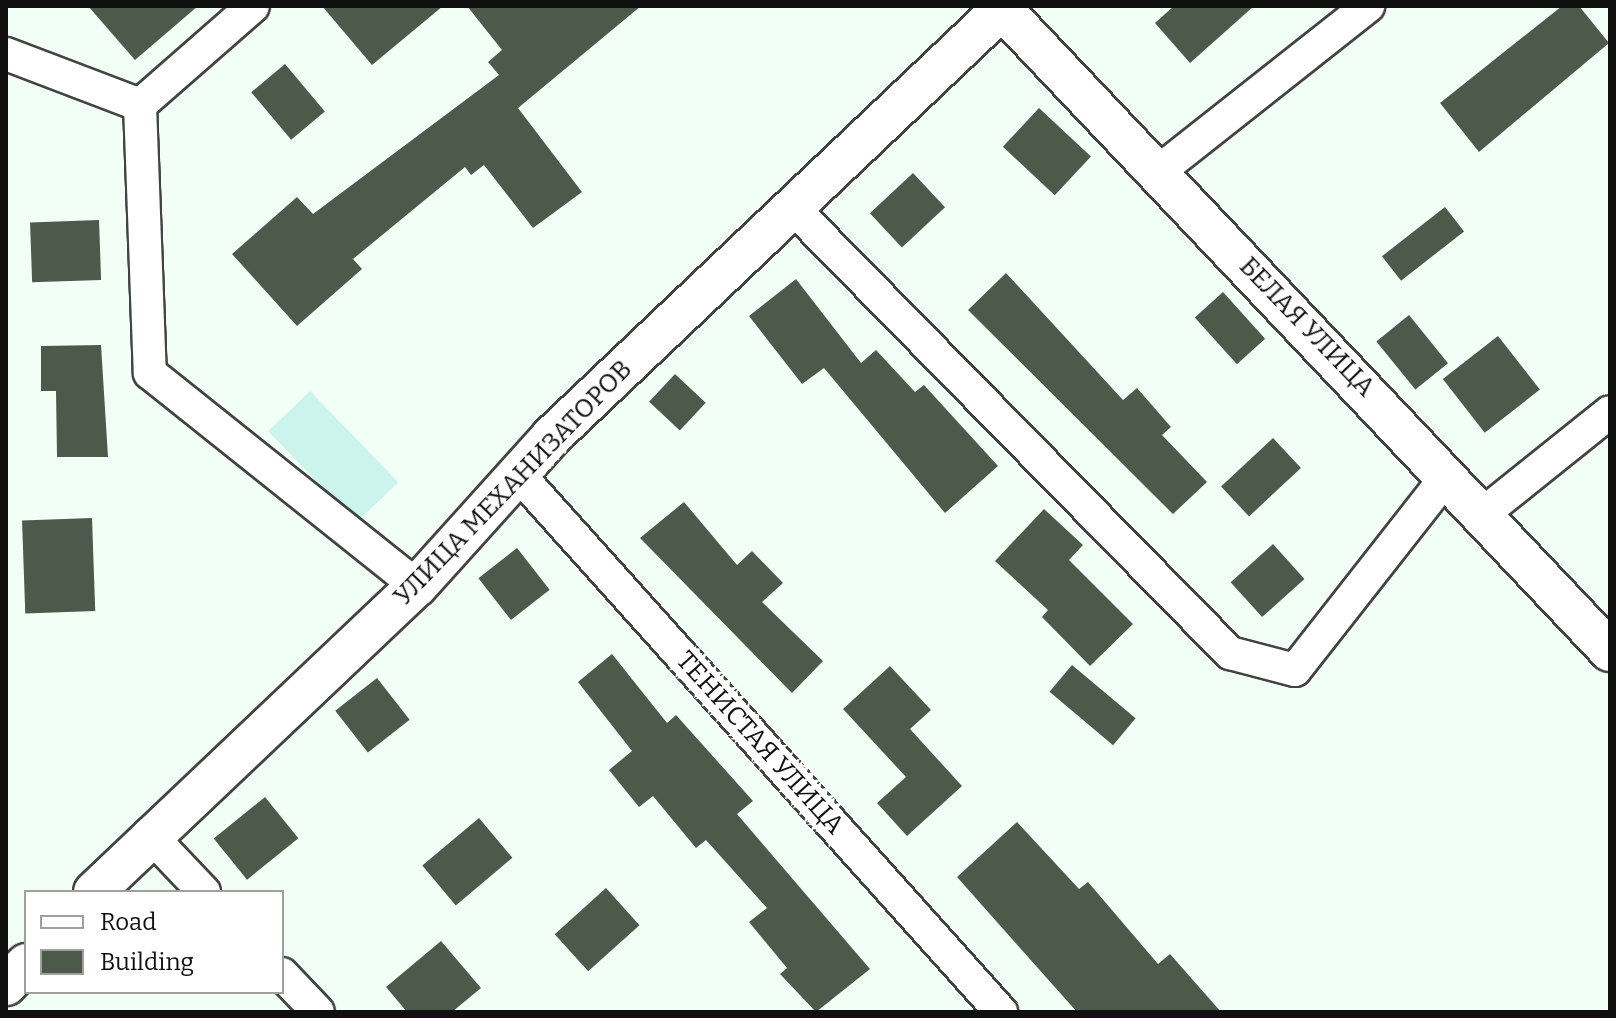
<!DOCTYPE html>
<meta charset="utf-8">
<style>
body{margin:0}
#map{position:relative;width:1616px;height:1018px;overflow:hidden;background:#f2fff6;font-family:Bitter,serif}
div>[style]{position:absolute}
.pitch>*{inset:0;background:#caf4ec;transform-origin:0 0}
.building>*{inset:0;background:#4d594b;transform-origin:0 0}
.roads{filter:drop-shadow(2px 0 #434343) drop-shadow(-2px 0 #434343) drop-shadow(0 2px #434343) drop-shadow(0 -2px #434343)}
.minor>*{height:32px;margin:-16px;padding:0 16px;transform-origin:16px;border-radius:16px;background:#fff}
.tertiary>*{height:40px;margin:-20px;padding:0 20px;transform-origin:20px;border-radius:20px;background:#fff}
span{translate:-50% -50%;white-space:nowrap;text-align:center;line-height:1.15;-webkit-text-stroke:8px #fff;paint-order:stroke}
.street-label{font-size:26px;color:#101010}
.frame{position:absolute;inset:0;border:8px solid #101010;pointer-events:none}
.legend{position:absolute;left:24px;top:890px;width:260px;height:104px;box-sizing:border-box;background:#fff;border:2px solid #9f9f9f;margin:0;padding:10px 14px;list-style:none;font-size:24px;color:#101010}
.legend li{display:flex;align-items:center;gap:16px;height:40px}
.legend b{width:40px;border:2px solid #9f9f9f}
</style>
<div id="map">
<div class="pitch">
<div style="left:310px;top:391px;width:127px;height:58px;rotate:46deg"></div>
</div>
<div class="building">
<div style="clip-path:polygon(88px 6px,198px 6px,135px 60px)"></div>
<div style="clip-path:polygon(322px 6px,443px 6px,372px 65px)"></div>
<div style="clip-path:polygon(467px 6px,641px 6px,518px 108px,582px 192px,533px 228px,484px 165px,471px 175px,465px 167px,353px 259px,362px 269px,297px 326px,232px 254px,297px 197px,313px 214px,499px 75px,488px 62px,502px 50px)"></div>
<div style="clip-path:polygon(1174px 6px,1254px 6px,1190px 63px,1155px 23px)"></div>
<div style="clip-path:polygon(1562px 6px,1579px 6px,1609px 43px,1479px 152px,1440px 103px)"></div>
<div style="left:285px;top:64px;width:62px;height:44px;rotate:50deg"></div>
<div style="left:1039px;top:108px;width:71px;height:53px;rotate:43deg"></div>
<div style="left:913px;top:173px;width:47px;height:59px;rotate:47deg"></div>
<div style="left:1445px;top:207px;width:31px;height:80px;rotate:52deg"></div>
<div style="left:99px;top:220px;width:60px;height:69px;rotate:88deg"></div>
<div style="clip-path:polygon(1006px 273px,1123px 400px,1137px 388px,1171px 427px,1162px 435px,1207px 482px,1173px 514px,968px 310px)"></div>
<div style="clip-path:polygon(796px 279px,861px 363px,876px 350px,915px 392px,924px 385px,998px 466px,945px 513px,824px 368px,802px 384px,749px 316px)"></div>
<div style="left:1223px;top:292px;width:63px;height:38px;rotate:48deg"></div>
<div style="left:1409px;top:315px;width:62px;height:42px;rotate:51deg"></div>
<div style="left:1498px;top:336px;width:68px;height:70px;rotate:52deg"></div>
<div style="clip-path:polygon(101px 345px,108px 457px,57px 457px,56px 391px,41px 391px,41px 346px)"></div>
<div style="left:675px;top:374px;width:42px;height:38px;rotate:43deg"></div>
<div style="left:1273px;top:438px;width:41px;height:71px;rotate:47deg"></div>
<div style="clip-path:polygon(684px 502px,737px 565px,752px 551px,783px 583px,762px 602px,823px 661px,792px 693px,640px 538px)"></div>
<div style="clip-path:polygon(1044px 509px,1083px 545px,1069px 560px,1133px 624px,1090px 666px,1042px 617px,1048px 610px,995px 561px)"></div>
<div style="left:92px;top:518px;width:93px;height:70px;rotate:88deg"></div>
<div style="left:1273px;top:544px;width:47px;height:57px;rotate:48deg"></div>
<div style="left:517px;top:548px;width:53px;height:49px;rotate:52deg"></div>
<div style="clip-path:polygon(612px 654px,667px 723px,676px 715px,753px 801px,737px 814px,870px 969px,816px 1012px,780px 974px,787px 968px,749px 922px,767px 908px,706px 840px,696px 848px,653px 796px,639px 807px,609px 770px,632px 751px,578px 682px)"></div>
<div style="left:1072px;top:665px;width:83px;height:35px;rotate:40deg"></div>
<div style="clip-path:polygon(890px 666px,931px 710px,910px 729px,962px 786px,907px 836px,877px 803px,906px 777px,843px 709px)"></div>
<div style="left:377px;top:678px;width:53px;height:53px;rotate:52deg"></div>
<div style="left:265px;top:797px;width:53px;height:66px;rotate:51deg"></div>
<div style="left:479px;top:818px;width:52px;height:74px;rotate:50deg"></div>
<div style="clip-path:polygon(1017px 822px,1079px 889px,1088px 882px,1158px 964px,1170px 954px,1221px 1012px,1077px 1012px,957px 877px)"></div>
<div style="left:606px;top:888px;width:50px;height:69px;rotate:48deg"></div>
<div style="clip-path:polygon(441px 941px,481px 988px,452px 1012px,407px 1012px,386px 987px)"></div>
</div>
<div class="roads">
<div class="minor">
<div style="left:6px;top:54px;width:143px;rotate:20.8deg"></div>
<div style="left:140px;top:105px;width:268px;rotate:87.9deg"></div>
<div style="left:150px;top:373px;width:342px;rotate:38.6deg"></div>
<div style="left:140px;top:105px;width:150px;rotate:-41.2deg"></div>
<div style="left:1158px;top:172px;width:268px;rotate:-38.3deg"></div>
<div style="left:793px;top:208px;width:624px;rotate:45.52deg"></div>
<div style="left:1230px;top:653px;width:67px;rotate:14.7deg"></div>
<div style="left:1295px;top:670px;width:248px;rotate:-51.9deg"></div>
<div style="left:519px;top:475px;width:722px;rotate:48.09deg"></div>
<div style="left:1484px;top:513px;width:161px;rotate:-38.7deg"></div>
<div style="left:149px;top:834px;width:80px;rotate:46.5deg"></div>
<div style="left:282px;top:974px;width:52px;rotate:46.5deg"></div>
</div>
<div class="tertiary">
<div style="left:94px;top:892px;width:445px;rotate:-43.5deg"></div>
<div style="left:417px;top:586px;width:200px;rotate:-48deg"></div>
<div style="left:551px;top:437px;width:622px;rotate:-43.5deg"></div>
<div style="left:1002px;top:9px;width:884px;rotate:46.56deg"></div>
<div style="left:6px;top:985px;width:29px;rotate:-46deg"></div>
</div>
</div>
<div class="street-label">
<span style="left:1307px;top:327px;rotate:46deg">БЕЛАЯ УЛИЦА</span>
<span style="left:513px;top:483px;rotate:-46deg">УЛИЦА МЕХАНИЗАТОРОВ</span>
<span style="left:760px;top:743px;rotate:48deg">ТЕНИСТАЯ УЛИЦА</span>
</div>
<div class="frame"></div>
<ul class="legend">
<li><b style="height:10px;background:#fff"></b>Road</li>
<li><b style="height:22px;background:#4d594b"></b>Building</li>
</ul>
</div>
